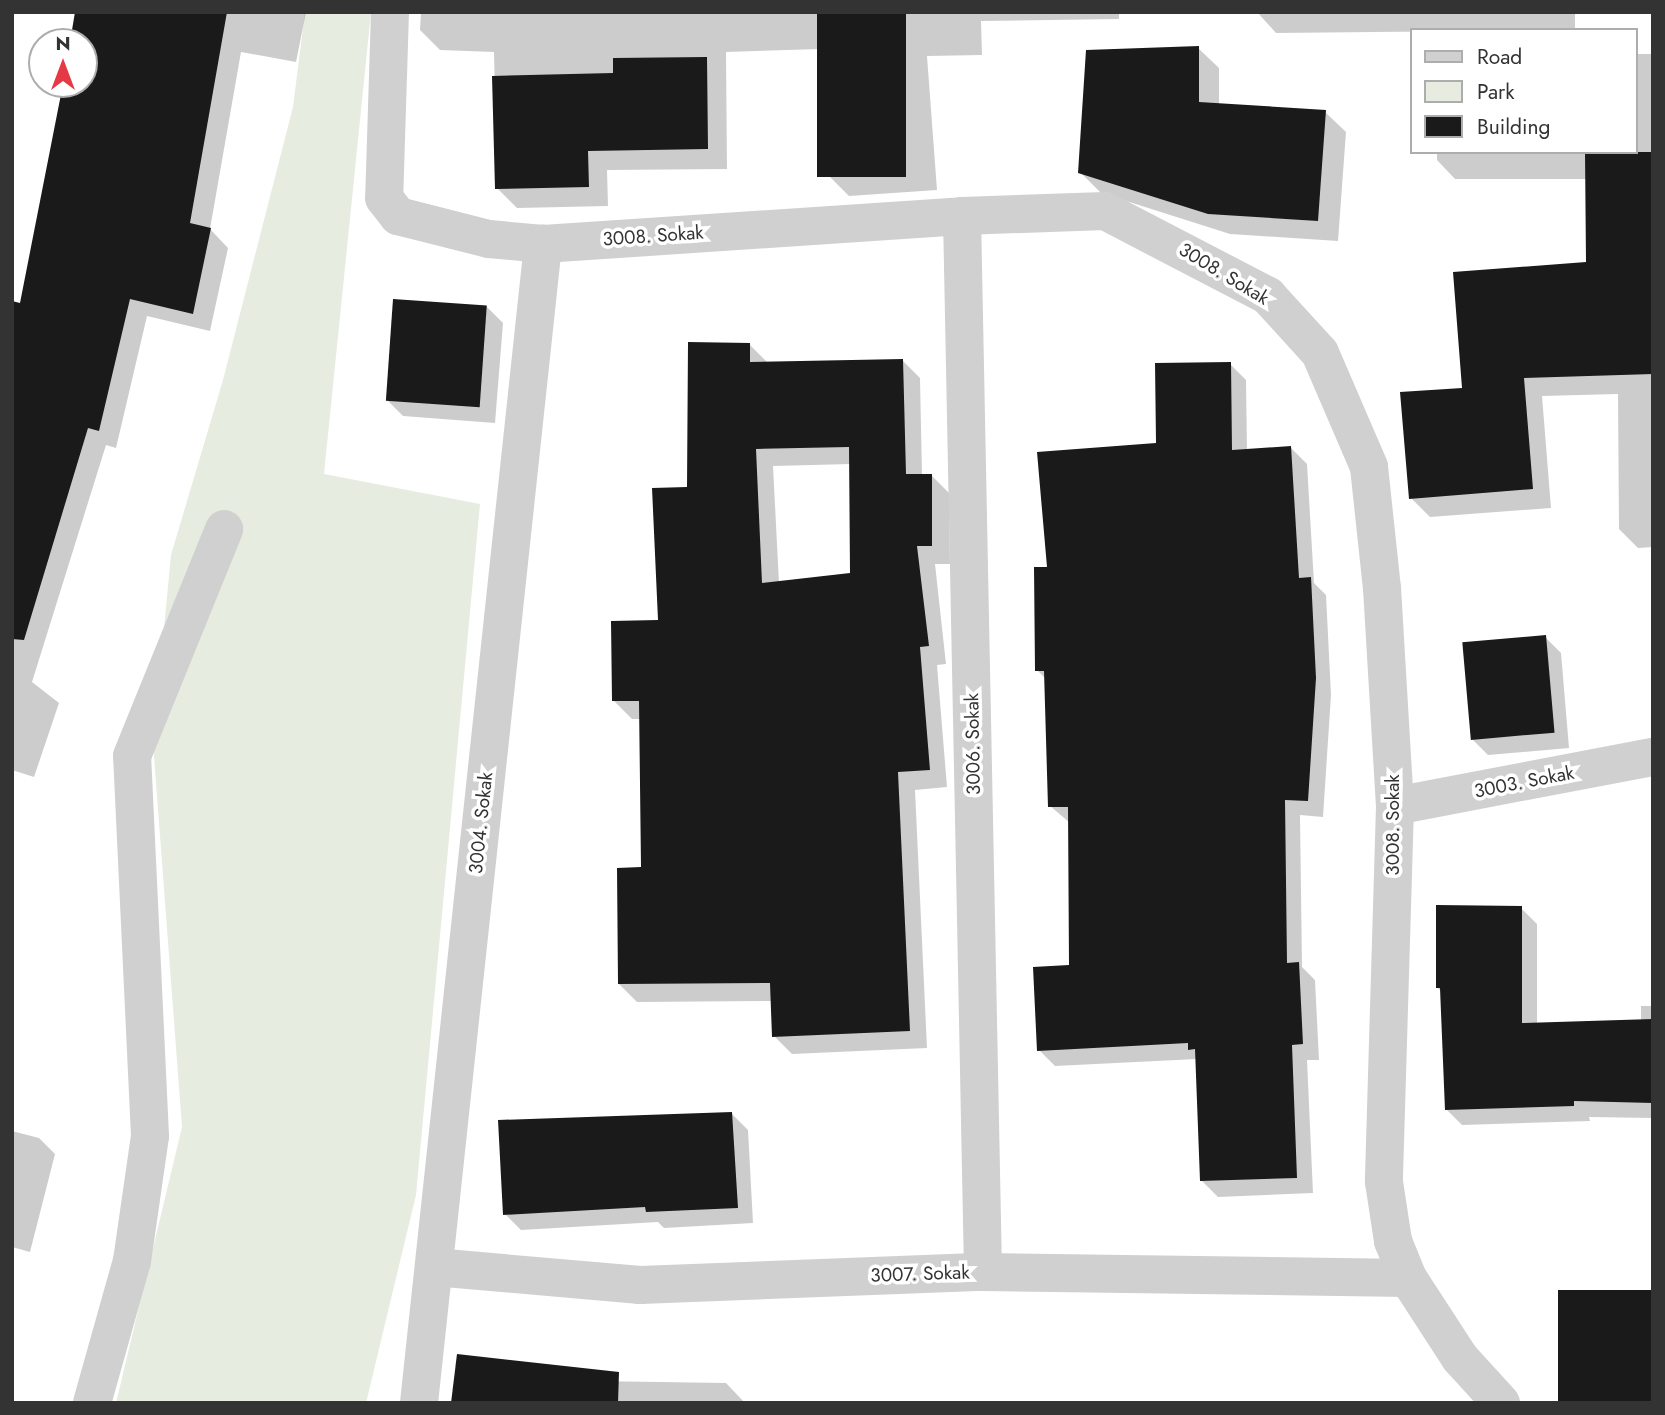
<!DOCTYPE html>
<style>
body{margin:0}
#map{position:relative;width:1665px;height:1415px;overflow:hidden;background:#fff;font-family:Jost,sans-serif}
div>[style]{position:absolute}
.green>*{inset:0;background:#e6ecdf}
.shadow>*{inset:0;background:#0003}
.building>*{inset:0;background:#1a1a1a;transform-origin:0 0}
.minor>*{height:38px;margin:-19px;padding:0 19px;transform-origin:19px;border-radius:19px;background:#d0d0d0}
span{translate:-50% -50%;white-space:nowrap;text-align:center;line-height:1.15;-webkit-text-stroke:7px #fff;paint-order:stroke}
.street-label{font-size:19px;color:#333}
.frame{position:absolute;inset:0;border:14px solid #333;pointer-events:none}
.legend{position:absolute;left:1410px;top:28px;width:228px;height:126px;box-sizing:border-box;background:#fff;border:2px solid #adadad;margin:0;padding:9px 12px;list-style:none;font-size:21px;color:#333}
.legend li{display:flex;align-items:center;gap:14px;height:35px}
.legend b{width:35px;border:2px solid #adadad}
.north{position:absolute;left:28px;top:28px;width:70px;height:70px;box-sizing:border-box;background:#fff;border:2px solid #adadad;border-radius:50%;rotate:0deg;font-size:19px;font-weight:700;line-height:28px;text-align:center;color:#333}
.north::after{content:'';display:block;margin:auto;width:24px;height:32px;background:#e63946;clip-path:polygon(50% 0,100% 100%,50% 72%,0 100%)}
</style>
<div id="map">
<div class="green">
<div style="clip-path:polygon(305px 12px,371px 12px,324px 474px,480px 504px,416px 1195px,366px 1403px,116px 1403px,182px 1127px,153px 743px,171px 555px,223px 380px,293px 107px)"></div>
</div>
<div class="shadow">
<div style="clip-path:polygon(77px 12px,306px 12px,296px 62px,241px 52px,210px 229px,228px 248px,210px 331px,147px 316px,116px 448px,106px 445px,32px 682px,59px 703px,34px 777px,12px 770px,12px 303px,22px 305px,65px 84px,84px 84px,84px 42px,72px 42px)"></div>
<div style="clip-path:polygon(421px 12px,1119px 12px,1119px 19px,981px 21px,982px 55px,927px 56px,937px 190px,849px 196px,829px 176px,821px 49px,726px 52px,727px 169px,607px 170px,608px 206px,517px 208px,497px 188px,494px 52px,440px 50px,420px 30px)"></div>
<div style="clip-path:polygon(1257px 12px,1575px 12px,1575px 30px,1276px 33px)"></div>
<div style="clip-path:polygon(1198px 48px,1219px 68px,1219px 105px,1325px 112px,1346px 132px,1338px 241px,1230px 234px,1101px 193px,1080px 172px)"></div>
<div style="clip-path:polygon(1635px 54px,1653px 54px,1653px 547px,1638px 548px,1619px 529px,1618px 394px,1542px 396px,1551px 508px,1430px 517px,1411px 498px,1588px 264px,1587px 179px,1455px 179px,1437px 160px,1437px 152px,1635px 152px)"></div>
<div style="clip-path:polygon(487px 307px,503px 323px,495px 423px,403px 416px,387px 400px)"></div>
<div style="clip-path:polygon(evenodd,749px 344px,768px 363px,902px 360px,920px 378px,922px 475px,931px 475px,949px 493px,950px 564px,935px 564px,946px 664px,937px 665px,947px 787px,915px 790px,927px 1048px,792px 1054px,774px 1036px,773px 1001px,637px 1002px,619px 984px,643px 869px,641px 719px,632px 719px,614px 701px,660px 622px,689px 489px,749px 344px,851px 464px,852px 575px,779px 583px,773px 466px,851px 464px)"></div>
<div style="clip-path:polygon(1230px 364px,1246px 380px,1247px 451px,1291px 448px,1307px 464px,1314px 583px,1326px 595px,1331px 695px,1323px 817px,1300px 815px,1302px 967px,1315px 980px,1319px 1060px,1307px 1060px,1313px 1193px,1218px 1197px,1202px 1181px,1197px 1059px,1055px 1066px,1039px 1050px,1071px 966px,1069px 822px,1050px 806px,1046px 679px,1037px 670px,1049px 569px)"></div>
<div style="clip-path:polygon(1545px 637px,1561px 653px,1569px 748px,1488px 755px,1472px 739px)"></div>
<div style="clip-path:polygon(1521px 908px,1537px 924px,1537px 1024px,1641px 1021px,1641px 1006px,1653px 1006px,1653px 1118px,1589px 1117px,1590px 1121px,1462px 1125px,1446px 1109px,1442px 992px,1437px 987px)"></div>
<div style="clip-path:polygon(732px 1114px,748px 1130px,753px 1223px,664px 1228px,658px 1222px,521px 1230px,505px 1214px,500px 1121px)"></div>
<div style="clip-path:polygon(12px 1131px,39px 1138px,55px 1154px,30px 1252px,12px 1247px)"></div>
<div style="clip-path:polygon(592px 1381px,726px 1383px,745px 1403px,453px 1403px)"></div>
</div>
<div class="building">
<div style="clip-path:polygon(75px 12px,227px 12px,190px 223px,211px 228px,193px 314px,130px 299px,99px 431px,88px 428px,24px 640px,12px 639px,12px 301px,20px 303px,63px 84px,84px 84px,84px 42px,70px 42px)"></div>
<div style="left:817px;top:12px;width:89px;height:165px"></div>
<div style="clip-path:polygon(1199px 46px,1199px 102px,1326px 110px,1318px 221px,1208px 214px,1078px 173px,1086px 50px)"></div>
<div style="clip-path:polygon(707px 57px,708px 149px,588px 151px,589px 187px,495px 189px,492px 76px,613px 73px,613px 58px)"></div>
<div style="clip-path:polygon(1585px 152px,1653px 152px,1653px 374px,1524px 378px,1533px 489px,1409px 499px,1400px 392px,1462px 388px,1453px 272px,1586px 262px)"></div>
<div style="left:393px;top:299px;width:94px;height:102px;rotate:4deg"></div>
<div style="clip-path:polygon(evenodd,688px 342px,750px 343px,750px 362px,903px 359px,906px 474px,932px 474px,932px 546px,917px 546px,929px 646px,920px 647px,930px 770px,898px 772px,910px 1031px,772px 1037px,770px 983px,618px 984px,617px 868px,641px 867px,639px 701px,612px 701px,611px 621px,658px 620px,652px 488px,687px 487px,688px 342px,849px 447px,850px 573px,762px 583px,756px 449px,849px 447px)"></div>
<div style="clip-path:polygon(1231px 362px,1232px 450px,1291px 446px,1299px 578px,1311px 577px,1316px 678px,1308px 801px,1285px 800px,1287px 963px,1299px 962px,1303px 1044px,1292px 1045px,1297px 1178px,1200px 1181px,1195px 1049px,1188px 1050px,1188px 1043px,1037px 1051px,1033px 967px,1069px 965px,1068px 807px,1048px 807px,1044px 671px,1035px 671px,1034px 567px,1047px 567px,1037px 452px,1156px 443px,1155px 363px)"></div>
<div style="left:1546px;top:635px;width:98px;height:84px;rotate:85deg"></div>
<div style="clip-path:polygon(1436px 905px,1522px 906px,1522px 1023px,1653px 1019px,1653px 1103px,1574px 1101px,1574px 1106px,1445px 1110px,1440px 988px,1436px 988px)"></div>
<div style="clip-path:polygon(732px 1112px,738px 1208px,646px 1212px,645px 1207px,503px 1215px,498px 1120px)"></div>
<div style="left:1653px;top:1290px;width:113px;height:95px;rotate:90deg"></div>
<div style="clip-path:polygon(457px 1354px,619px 1372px,618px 1403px,451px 1403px)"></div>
</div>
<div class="minor">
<div style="left:390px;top:12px;width:186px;rotate:91.8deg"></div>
<div style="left:384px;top:198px;width:23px;rotate:52deg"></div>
<div style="left:398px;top:216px;width:94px;rotate:14.2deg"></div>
<div style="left:489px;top:239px;width:54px;rotate:5.3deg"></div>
<div style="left:543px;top:244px;width:420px;rotate:-3.8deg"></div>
<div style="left:962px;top:216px;width:143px;rotate:-2deg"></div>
<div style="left:1105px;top:211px;width:184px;rotate:27.5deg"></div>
<div style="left:1268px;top:296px;width:77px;rotate:47.6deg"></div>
<div style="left:1320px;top:353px;width:124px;rotate:66.7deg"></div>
<div style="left:1369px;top:467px;width:122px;rotate:83.9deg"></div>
<div style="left:1382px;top:588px;width:218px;rotate:86.6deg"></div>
<div style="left:1395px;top:806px;width:376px;rotate:91.7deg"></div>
<div style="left:1384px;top:1182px;width:60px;rotate:81.3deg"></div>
<div style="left:1393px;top:1241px;width:40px;rotate:68deg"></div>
<div style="left:1408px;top:1278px;width:95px;rotate:57deg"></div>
<div style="left:1460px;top:1358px;width:61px;rotate:47.7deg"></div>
<div style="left:962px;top:216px;width:1056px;rotate:88.86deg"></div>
<div style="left:1395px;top:806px;width:263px;rotate:-10.8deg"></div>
<div style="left:434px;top:1267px;width:207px;rotate:5deg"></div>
<div style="left:640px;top:1285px;width:343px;rotate:-2.2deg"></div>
<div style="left:983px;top:1272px;width:425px;rotate:0.8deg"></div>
<div style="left:92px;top:1403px;width:148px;rotate:-74.3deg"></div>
<div style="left:132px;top:1261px;width:126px;rotate:-81.8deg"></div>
<div style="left:150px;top:1136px;width:380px;rotate:-92.7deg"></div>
<div style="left:132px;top:756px;width:245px;rotate:-67.9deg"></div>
<div style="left:419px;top:1403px;width:1166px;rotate:-83.89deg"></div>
</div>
<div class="street-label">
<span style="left:653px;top:236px;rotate:-4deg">3008. Sokak</span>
<span style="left:1224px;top:274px;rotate:31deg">3008. Sokak</span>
<span style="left:973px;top:744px;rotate:-91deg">3006. Sokak</span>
<span style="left:1524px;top:782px;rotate:-11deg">3003. Sokak</span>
<span style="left:481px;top:823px;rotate:-84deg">3004. Sokak</span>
<span style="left:1393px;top:825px;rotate:-90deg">3008. Sokak</span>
<span style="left:920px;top:1274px;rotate:-2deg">3007. Sokak</span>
</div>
<div class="frame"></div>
<ul class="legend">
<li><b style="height:9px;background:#d0d0d0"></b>Road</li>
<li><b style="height:19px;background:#e6ecdf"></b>Park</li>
<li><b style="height:19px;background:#1a1a1a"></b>Building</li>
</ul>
<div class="north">N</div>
</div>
